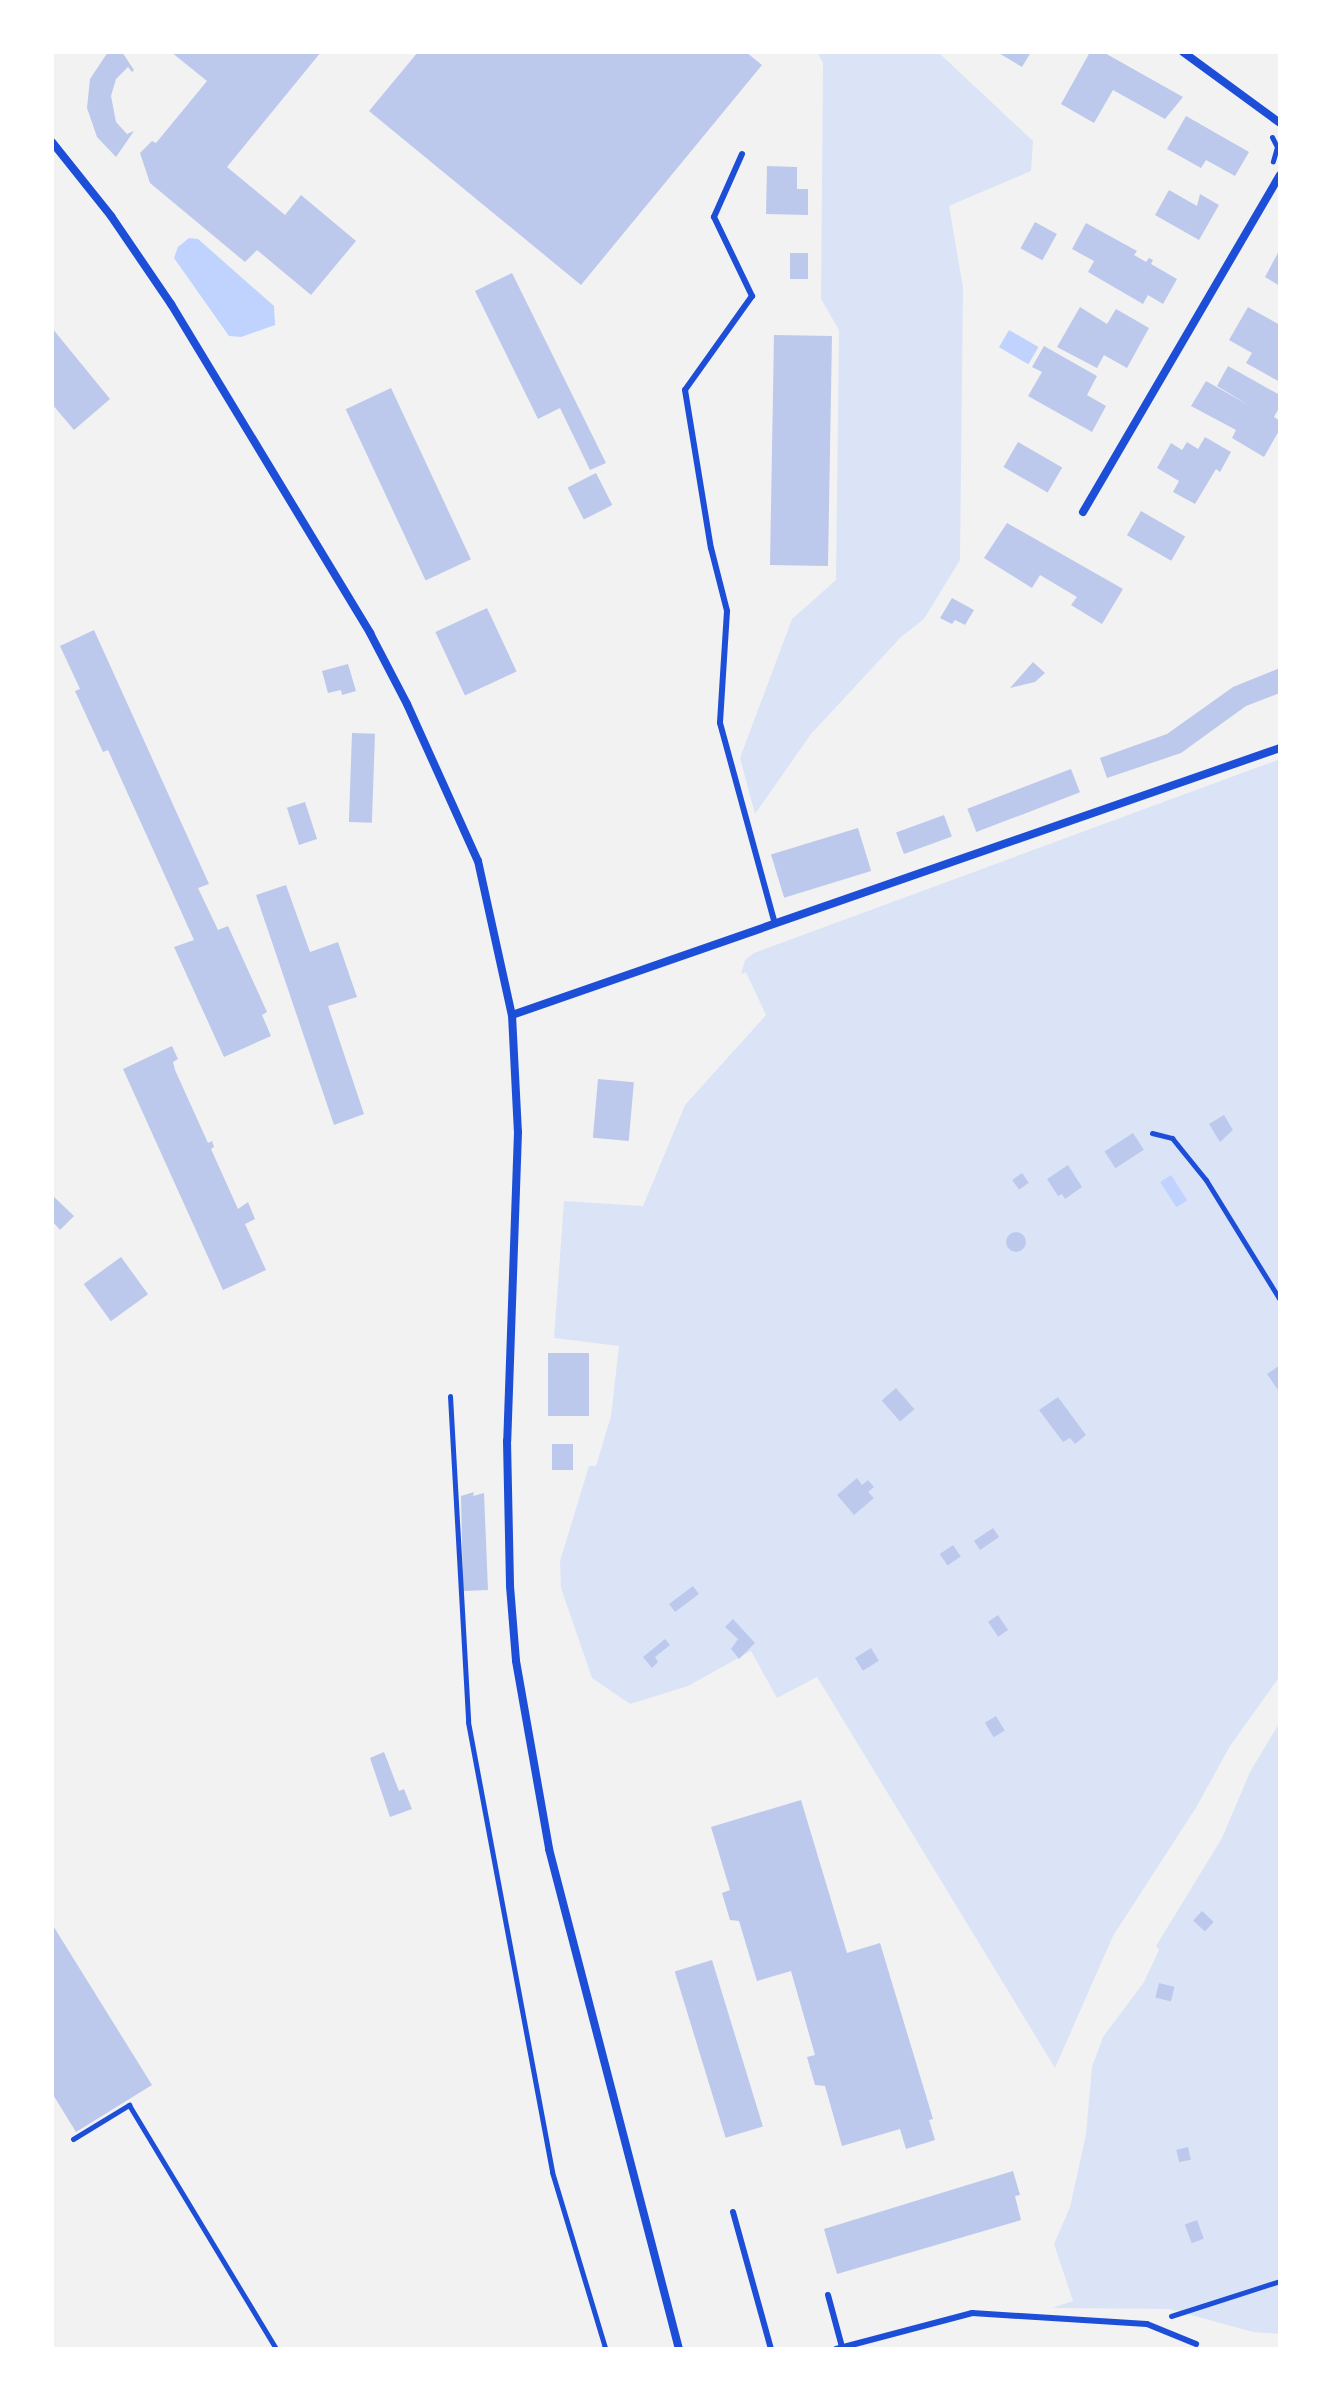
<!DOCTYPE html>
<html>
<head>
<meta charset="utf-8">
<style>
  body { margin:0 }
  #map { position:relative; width:1332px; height:2401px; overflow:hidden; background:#f2f2f2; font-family:"Asap Condensed",sans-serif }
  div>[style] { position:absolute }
  .green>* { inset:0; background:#dbe4f7 }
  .water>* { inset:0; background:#bfd3fe; transform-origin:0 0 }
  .building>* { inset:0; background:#bdc9ec; transform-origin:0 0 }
  .round { border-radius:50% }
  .path>* { height:5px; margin:-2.5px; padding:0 2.5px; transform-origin:2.5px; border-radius:2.5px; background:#1d4ed8 }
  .service>* { height:6px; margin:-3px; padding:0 3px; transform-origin:3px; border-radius:3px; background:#1d4ed8 }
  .minor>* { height:8px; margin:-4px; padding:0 4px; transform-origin:4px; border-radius:4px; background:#1d4ed8 }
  span { translate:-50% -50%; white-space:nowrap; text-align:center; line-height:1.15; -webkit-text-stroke:7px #fff; paint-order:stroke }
  .frame { position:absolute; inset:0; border:54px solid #fff; pointer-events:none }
</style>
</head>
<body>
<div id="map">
  <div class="green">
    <i style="clip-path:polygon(817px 52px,938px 52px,1033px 141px,1031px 171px,949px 206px,963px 287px,960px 560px,924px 619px,901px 637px,811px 734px,755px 814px,740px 758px,792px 619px,836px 580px,839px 330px,821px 299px,823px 63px)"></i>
    <i style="clip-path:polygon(1280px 759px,1280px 1676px,1230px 1746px,1197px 1806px,1113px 1936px,1055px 2068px,817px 1677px,777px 1698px,751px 1651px,688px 1686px,630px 1704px,592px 1678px,561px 1588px,560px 1561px,589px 1466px,596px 1466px,611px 1416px,619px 1346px,554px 1338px,564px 1201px,643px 1206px,685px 1105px,766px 1015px,746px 972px,741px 974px,745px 960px,754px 953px)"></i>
    <i style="clip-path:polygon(1280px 1722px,1280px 2334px,1253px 2332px,1169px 2309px,1052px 2308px,1073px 2301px,1054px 2244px,1070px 2207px,1086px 2134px,1092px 2067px,1103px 2037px,1144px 1982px,1159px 1950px,1156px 1946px,1222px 1838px,1250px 1772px)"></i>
  </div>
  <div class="water">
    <i style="clip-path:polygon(189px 238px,198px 239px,274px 306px,275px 325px,241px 337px,229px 336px,174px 258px,178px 247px)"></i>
    <i style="left:1009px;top:330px;width:34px;height:20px;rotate:30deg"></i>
    <i style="left:1171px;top:1175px;width:30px;height:13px;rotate:57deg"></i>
  </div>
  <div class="building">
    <i style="clip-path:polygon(108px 52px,122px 52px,134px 70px,132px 72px,128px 67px,116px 79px,111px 96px,116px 122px,127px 134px,134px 131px,116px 157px,97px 137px,87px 108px,90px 79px)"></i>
    <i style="clip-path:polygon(171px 52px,321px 52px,227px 167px,285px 215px,301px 195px,356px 241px,311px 295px,257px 250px,245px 262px,150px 183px,140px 153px,152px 141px,156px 143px,207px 81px)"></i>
    <i style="clip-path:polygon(418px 52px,746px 52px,762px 65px,581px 285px,369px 111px)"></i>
    <i style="clip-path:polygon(997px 52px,1031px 52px,1022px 67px)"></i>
    <i style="clip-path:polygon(1090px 52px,1103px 52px,1183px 97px,1165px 119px,1113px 90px,1094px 123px,1061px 104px)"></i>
    <i style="clip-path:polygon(1186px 116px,1249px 152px,1235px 176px,1206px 160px,1201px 168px,1167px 149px)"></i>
    <i style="clip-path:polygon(767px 166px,797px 167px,797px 189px,808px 189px,808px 215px,766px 214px)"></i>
    <i style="clip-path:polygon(1169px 190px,1197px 206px,1200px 194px,1219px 205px,1199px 240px,1155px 215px)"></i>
    <i style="left:1035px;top:222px;width:25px;height:30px;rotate:29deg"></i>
    <i style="clip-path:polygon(1086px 223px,1137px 251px,1134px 255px,1146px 262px,1149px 258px,1153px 260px,1151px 264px,1177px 279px,1163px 304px,1148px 295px,1143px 304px,1088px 272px,1094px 261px,1072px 249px)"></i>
    <i style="clip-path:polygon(1280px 249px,1280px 286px,1265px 277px)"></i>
    <i style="left:790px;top:253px;width:18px;height:26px"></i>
    <i style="clip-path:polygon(512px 273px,606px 463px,590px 470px,560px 408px,538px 419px,475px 291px)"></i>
    <i style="clip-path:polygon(1080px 307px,1107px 324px,1116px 309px,1149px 328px,1127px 368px,1104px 355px,1097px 368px,1057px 347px)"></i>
    <i style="clip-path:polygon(1248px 307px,1280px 325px,1280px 382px,1246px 363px,1252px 353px,1229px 340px)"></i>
    <i style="clip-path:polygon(52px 328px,110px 399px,74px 430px,52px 404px)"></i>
    <i style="left:774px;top:335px;width:58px;height:230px;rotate:1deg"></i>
    <i style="clip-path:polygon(1044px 346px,1097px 376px,1087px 395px,1106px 406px,1092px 432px,1028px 396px,1042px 372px,1032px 367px)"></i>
    <i style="clip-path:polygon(1228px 366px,1278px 394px,1280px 390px,1280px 406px,1274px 417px,1280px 421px,1280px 429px,1264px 457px,1232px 438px,1236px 430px,1191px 406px,1206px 381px,1250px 406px,1217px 386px)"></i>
    <i style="left:391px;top:388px;width:189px;height:50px;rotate:65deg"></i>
    <i style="clip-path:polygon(1205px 437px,1231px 452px,1220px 472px,1216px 469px,1195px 504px,1173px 492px,1179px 481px,1157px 468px,1171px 443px,1182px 450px,1187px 442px,1198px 449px)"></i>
    <i style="left:1018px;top:442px;width:51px;height:29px;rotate:30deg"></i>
    <i style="left:596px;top:473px;width:36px;height:32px;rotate:63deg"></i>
    <i style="left:1141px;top:511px;width:51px;height:28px;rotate:30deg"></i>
    <i style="clip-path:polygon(1007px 523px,1123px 589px,1102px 624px,1071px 605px,1077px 597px,1040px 575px,1032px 588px,984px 558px)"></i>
    <i style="clip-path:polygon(952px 598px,974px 610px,965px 625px,955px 620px,952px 624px,940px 618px)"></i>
    <i style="left:487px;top:608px;width:70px;height:57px;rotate:65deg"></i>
    <i style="clip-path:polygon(94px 630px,209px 884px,198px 888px,218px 930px,228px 926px,267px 1012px,262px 1015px,271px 1036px,224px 1057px,174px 947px,194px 940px,108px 750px,103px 752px,75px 691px,80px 689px,60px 646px)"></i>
    <i style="clip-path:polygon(1033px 662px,1045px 673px,1035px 682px,1010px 688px)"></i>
    <i style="clip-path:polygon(348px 664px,356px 691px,342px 695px,341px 690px,328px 693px,322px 671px)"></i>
    <i style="clip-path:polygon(1280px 668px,1280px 693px,1246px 706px,1181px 753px,1107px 778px,1100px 758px,1167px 734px,1233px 687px)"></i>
    <i style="left:352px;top:733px;width:23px;height:89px;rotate:2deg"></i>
    <i style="left:1071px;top:769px;width:25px;height:111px;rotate:69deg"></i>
    <i style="left:305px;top:802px;width:39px;height:19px;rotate:72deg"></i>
    <i style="left:944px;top:815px;width:23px;height:51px;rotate:70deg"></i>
    <i style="left:858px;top:828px;width:45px;height:91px;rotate:73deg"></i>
    <i style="clip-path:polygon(286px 885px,310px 952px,338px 942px,357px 997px,328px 1006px,364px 1114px,334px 1125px,256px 895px)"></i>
    <i style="clip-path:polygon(172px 1046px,178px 1059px,173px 1062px,175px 1070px,208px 1143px,212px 1141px,214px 1147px,211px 1149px,238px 1209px,248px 1202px,255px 1219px,245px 1224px,266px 1270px,223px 1290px,123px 1069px)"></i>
    <i style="left:598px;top:1079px;width:36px;height:59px;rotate:5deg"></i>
    <i style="clip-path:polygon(1224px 1115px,1233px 1130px,1220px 1142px,1209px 1124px)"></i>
    <i style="left:1133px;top:1133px;width:20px;height:34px;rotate:57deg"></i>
    <i style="clip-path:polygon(1068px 1165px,1082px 1187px,1065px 1199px,1062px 1194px,1058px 1196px,1047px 1179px)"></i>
    <i style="left:1022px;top:1173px;width:12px;height:12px;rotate:55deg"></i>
    <i style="clip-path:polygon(52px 1195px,74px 1216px,60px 1230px,52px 1221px)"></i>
    <i class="round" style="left:1006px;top:1232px;width:20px;height:20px"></i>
    <i style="left:121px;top:1257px;width:46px;height:46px;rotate:54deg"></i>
    <i style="left:548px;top:1353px;width:41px;height:63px"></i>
    <i style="clip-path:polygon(1280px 1365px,1280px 1393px,1267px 1374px)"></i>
    <i style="left:896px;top:1388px;width:28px;height:19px;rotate:49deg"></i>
    <i style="clip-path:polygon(1058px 1397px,1086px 1435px,1075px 1444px,1070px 1438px,1063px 1442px,1039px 1410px)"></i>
    <i style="left:552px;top:1444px;width:21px;height:26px"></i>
    <i style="clip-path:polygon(857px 1478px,862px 1485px,868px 1480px,874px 1487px,868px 1492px,874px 1498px,854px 1515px,837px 1495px)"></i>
    <i style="clip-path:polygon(474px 1492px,473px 1496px,484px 1493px,488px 1590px,463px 1591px,461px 1496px)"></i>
    <i style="left:993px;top:1528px;width:11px;height:23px;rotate:56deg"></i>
    <i style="left:953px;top:1545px;width:14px;height:16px;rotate:56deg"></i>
    <i style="left:693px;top:1586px;width:10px;height:30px;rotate:53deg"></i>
    <i style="left:998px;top:1615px;width:18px;height:12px;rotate:56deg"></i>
    <i style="clip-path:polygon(733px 1619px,755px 1643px,739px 1659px,731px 1649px,738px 1639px,725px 1627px)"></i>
    <i style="clip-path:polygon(665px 1639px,670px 1645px,655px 1657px,658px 1662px,652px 1668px,643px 1657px)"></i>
    <i style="left:871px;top:1648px;width:15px;height:19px;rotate:58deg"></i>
    <i style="left:996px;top:1716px;width:17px;height:13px;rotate:59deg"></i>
    <i style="clip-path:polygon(384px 1752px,399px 1791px,404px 1789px,412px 1809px,390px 1817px,370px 1758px)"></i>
    <i style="clip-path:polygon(801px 1800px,847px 1953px,880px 1943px,933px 2119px,929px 2120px,935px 2140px,906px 2149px,900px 2129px,842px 2146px,825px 2086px,815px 2085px,807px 2057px,815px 2055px,791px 1971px,757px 1981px,739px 1921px,730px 1920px,722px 1893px,730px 1890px,711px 1827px)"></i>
    <i style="left:1202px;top:1911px;width:16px;height:13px;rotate:43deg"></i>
    <i style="clip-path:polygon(52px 1924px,152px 2085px,76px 2132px,52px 2093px)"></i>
    <i style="left:712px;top:1960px;width:174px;height:39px;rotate:73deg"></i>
    <i style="left:1159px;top:1983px;width:16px;height:15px;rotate:14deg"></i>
    <i style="left:1188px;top:2147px;width:13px;height:12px;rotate:77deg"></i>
    <i style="clip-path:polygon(1013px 2171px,1020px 2195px,1015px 2196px,1021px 2220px,837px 2274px,824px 2229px)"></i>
    <i style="left:1197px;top:2220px;width:20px;height:13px;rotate:70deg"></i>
  </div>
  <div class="path">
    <i style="left:1272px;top:137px;width:11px;rotate:63deg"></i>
    <i style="left:1277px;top:147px;width:15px;rotate:106deg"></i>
    <i style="left:1152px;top:1133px;width:21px;rotate:14deg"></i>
    <i style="left:1172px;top:1138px;width:54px;rotate:51deg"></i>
    <i style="left:1206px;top:1180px;width:141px;rotate:58.3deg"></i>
    <i style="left:450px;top:1396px;width:326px;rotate:86.8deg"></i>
    <i style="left:468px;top:1722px;width:458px;rotate:79.4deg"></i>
    <i style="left:552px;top:2172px;width:184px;rotate:73.2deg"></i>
    <i style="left:605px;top:2348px;width:4px;rotate:166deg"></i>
    <i style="left:73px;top:2139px;width:66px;rotate:-31.3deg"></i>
    <i style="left:129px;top:2105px;width:285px;rotate:58.9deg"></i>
    <i style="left:1171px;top:2316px;width:114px;rotate:-17.8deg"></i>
  </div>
  <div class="service">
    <i style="left:742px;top:154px;width:69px;rotate:114deg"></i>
    <i style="left:714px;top:217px;width:88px;rotate:64.3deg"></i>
    <i style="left:752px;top:296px;width:115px;rotate:125.5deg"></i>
    <i style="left:685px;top:390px;width:160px;rotate:80.7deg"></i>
    <i style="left:711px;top:548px;width:65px;rotate:75.7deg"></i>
    <i style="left:727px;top:611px;width:112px;rotate:93.6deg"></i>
    <i style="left:720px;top:723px;width:208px;rotate:74.7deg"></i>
    <i style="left:733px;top:2212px;width:142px;rotate:74.5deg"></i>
    <i style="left:828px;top:2295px;width:54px;rotate:74.9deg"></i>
    <i style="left:836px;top:2349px;width:141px;rotate:-14.8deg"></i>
    <i style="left:972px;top:2313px;width:175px;rotate:3.6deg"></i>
    <i style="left:1147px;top:2324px;width:53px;rotate:22.2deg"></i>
  </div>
  <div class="minor">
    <i style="left:1183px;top:52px;width:120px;rotate:36.2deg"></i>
    <i style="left:52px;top:142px;width:95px;rotate:51.4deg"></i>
    <i style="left:111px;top:216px;width:107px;rotate:55.7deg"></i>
    <i style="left:171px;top:304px;width:385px;rotate:58.8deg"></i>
    <i style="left:370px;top:633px;width:80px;rotate:62.5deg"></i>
    <i style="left:407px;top:704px;width:172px;rotate:65.7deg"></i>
    <i style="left:478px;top:861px;width:158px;rotate:77.6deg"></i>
    <i style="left:512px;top:1015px;width:117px;rotate:87.1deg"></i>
    <i style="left:518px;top:1132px;width:309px;rotate:92deg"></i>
    <i style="left:507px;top:1441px;width:145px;rotate:88.8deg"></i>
    <i style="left:510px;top:1586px;width:75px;rotate:85.4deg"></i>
    <i style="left:516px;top:1661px;width:191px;rotate:80deg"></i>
    <i style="left:549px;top:1849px;width:517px;rotate:75.43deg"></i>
    <i style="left:1083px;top:512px;width:390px;rotate:-59.7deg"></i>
    <i style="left:512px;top:1015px;width:813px;rotate:-19.17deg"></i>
  </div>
  <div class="frame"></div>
</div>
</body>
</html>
